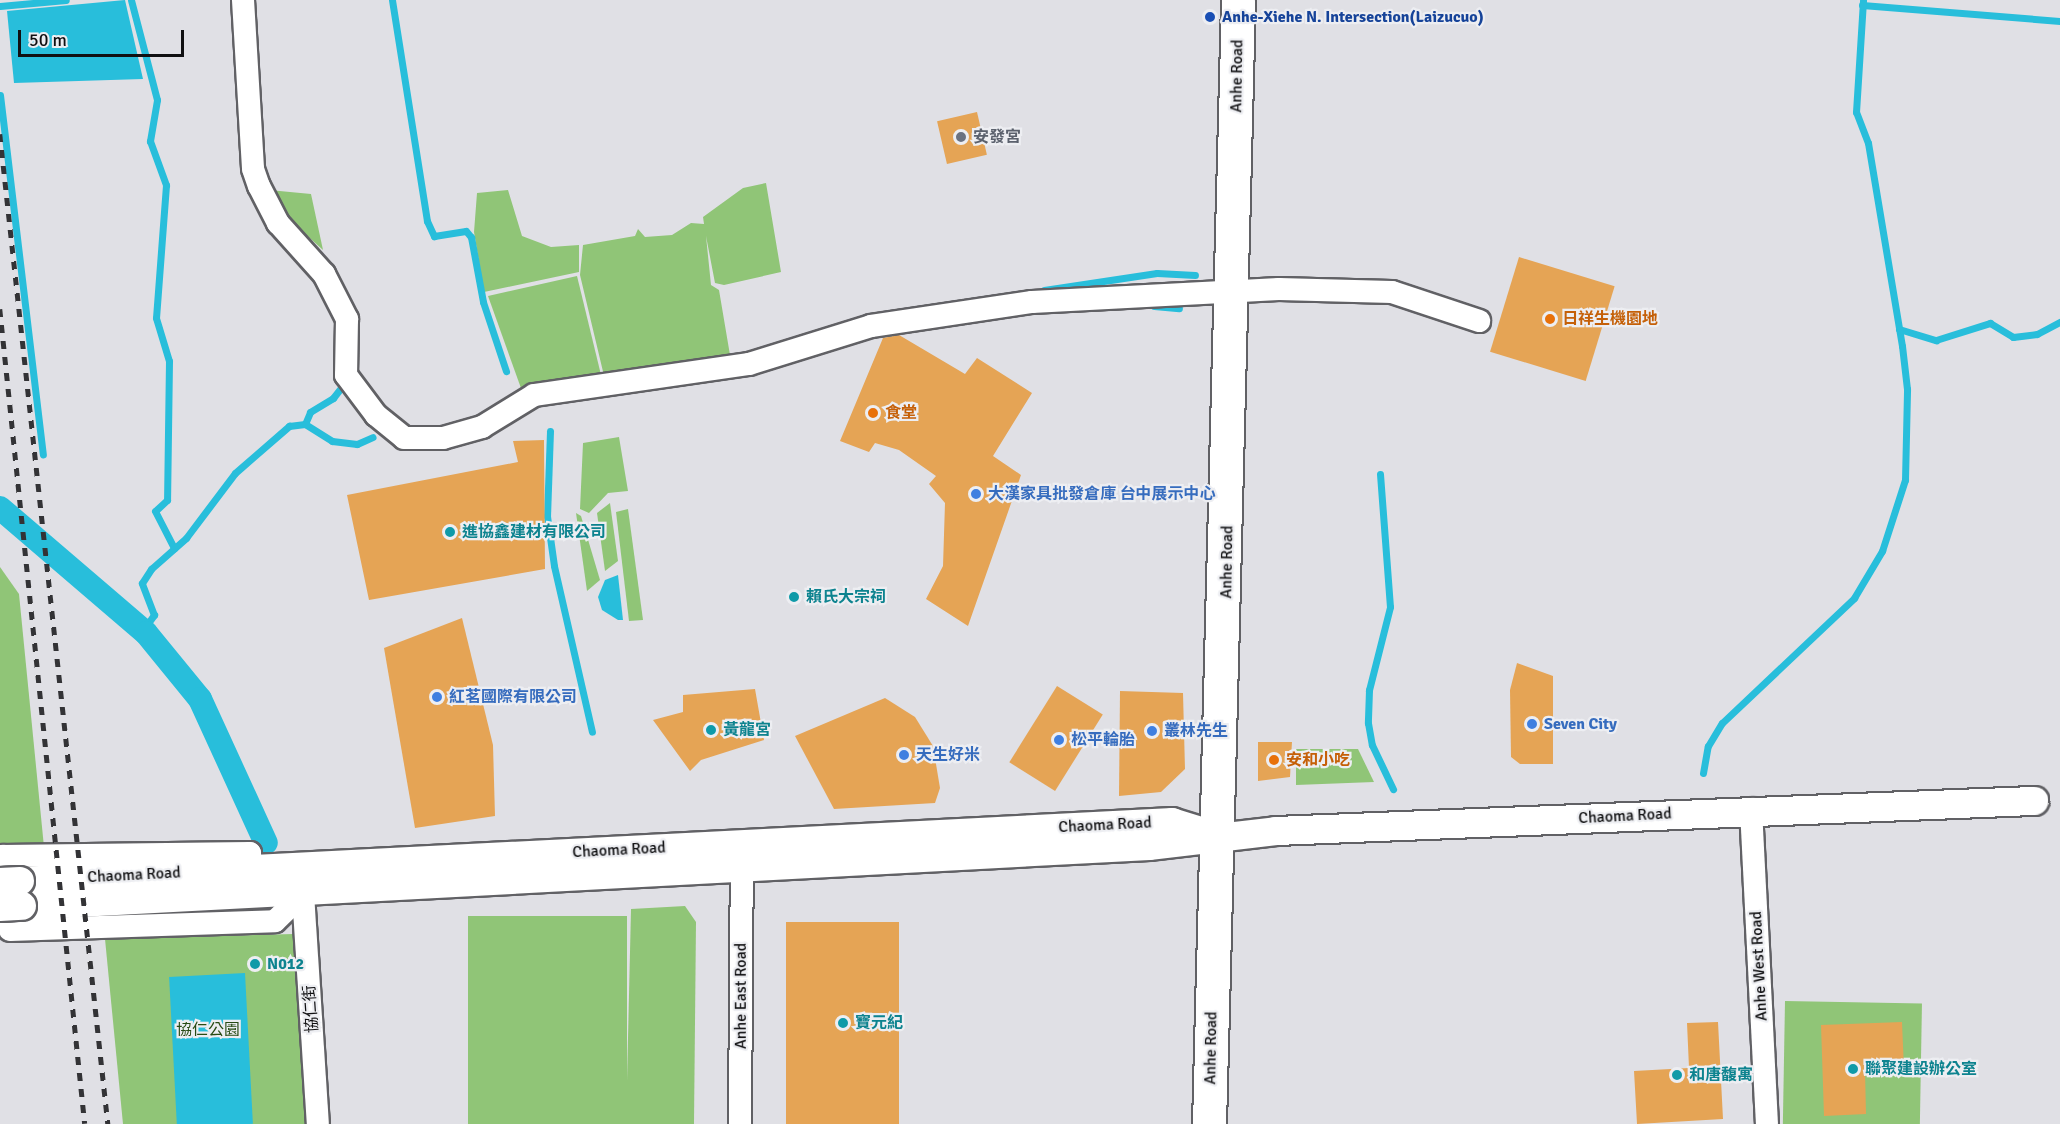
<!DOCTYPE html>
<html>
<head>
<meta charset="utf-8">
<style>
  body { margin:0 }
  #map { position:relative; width:2060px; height:1124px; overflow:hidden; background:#e0e0e5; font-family:Signika,"Noto Sans TC",sans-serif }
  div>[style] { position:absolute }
  .green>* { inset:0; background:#90c577; transform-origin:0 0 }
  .water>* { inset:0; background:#28bedb; transform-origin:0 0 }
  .stream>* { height:7px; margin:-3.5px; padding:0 3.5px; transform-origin:3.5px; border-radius:3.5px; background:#28bedb }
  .canal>* { height:24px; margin:-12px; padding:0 12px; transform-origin:12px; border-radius:12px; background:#28bedb }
  .building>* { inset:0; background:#e5a455; transform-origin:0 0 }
  .roads { filter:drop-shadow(2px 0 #616165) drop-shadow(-2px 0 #616165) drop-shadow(0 2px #616165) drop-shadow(0 -2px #616165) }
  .minor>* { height:22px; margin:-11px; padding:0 11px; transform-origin:11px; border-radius:11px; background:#fff }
  .tertiary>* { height:28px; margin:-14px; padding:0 14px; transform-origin:14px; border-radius:14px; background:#fff }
  .secondary>* { height:33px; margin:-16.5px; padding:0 16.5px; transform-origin:16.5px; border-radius:16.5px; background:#fff }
  .rail>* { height:4.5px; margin-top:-2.25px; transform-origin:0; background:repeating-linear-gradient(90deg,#333336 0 8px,transparent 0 16px) }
  .bridges { filter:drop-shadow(2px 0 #616165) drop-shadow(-2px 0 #616165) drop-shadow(0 2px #616165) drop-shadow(0 -2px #616165) }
  .tertiary-bridge>* { height:28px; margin:-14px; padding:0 14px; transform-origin:14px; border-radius:14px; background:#fff }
  .dots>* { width:16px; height:16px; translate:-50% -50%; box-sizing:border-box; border:3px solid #edeef2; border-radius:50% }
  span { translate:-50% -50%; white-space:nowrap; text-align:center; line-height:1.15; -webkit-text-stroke:4.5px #edeef2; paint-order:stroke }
  .transit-label { font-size:16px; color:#164399; font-weight:700 }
  .left { translate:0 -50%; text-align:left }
  .street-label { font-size:16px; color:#101012 }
  .worship-label { font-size:16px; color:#5b616d; font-weight:700 }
  .food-label { font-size:16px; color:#c56008; font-weight:700 }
  .shop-label { font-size:16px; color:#366cbe; font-weight:700 }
  .culture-label { font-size:16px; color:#0d838f; font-weight:700 }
  .park-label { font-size:16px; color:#284b14 }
  .scale { position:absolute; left:18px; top:30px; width:166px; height:27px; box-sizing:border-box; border:3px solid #101012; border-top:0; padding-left:8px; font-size:18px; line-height:21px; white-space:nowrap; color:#101012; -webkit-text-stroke:4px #edeef2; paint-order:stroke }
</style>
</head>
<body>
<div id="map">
  <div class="green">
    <i style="clip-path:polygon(766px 183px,781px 272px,724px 285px,715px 283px,706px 236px,711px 285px,719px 290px,731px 361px,605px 380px,580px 275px,583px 245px,635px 236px,638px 229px,645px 237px,672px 235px,691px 223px,704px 224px,703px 217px,743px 188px)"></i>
    <i style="clip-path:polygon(269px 190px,311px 194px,323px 250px,292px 222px)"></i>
    <i style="clip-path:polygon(508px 190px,522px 236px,551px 247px,579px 245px,579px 272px,484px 292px,474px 232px,477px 193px)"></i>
    <i style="clip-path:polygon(577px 276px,602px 379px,522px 391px,488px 296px)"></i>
    <i style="clip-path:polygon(619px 437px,628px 491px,608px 493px,589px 513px,580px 509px,583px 443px)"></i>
    <i style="clip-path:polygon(610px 503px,618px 561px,605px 571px,597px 513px)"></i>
    <i style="clip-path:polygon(628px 509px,643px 620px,629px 621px,616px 512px)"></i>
    <i style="clip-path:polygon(576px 513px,581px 516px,600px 580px,587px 591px)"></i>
    <i style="clip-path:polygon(0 567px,19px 594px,44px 847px,0 843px)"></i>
    <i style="clip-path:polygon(1296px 749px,1358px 749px,1374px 782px,1296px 785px)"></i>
    <i style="clip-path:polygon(685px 906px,696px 922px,694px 1124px,626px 1124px,631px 909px)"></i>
    <i style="left:468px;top:916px;width:159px;height:208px"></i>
    <i style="clip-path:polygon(294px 934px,310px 1124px,123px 1124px,105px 939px)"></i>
    <i style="left:1785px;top:1001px;width:137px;height:123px;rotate:1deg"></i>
  </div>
  <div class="water">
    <i style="clip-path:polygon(125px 0,143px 79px,14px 83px,7px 11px)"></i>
    <i style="clip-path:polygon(618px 575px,623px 620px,618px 620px,602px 610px,598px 597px,605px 580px)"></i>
    <i style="left:245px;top:973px;width:151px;height:76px;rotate:87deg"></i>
  </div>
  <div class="stream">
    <i style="left:131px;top:0;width:103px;rotate:75.4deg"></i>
    <i style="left:157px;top:100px;width:42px;rotate:99.7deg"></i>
    <i style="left:150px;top:141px;width:47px;rotate:70deg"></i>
    <i style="left:166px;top:185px;width:133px;rotate:94.3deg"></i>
    <i style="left:156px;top:318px;width:45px;rotate:73.2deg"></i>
    <i style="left:169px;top:361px;width:139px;rotate:90.8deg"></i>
    <i style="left:167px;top:500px;width:16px;rotate:137deg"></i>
    <i style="left:155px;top:511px;width:42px;rotate:62.8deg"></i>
    <i style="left:392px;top:0;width:224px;rotate:81deg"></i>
    <i style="left:427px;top:221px;width:17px;rotate:65deg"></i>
    <i style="left:434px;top:236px;width:32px;rotate:-9deg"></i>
    <i style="left:466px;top:231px;width:8px;rotate:50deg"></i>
    <i style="left:471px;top:237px;width:66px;rotate:79.5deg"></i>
    <i style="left:483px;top:302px;width:73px;rotate:71.6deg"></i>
    <i style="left:1862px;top:5px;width:199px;rotate:4.6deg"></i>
    <i style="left:0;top:6px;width:66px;rotate:-5.2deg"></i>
    <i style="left:0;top:95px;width:362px;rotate:83.2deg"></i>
    <i style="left:1044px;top:290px;width:114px;rotate:-8.6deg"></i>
    <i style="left:1157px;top:273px;width:38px;rotate:3deg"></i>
    <i style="left:1154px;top:306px;width:25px;rotate:5deg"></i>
    <i style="left:1899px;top:329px;width:39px;rotate:17deg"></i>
    <i style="left:1936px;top:340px;width:57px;rotate:-17.5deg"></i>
    <i style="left:1990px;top:323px;width:27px;rotate:31deg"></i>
    <i style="left:2013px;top:337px;width:24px;rotate:-7deg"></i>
    <i style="left:2037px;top:334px;width:26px;rotate:-28deg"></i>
    <i style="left:305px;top:424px;width:13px;rotate:-67deg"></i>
    <i style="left:310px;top:412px;width:27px;rotate:-31deg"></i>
    <i style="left:333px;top:398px;width:23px;rotate:-52deg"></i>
    <i style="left:550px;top:431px;width:85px;rotate:92deg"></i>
    <i style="left:547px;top:516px;width:50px;rotate:82deg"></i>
    <i style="left:554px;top:566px;width:170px;rotate:77.1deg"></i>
    <i style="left:1380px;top:474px;width:133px;rotate:85.7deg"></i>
    <i style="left:1390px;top:607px;width:86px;rotate:104.2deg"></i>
    <i style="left:1369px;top:690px;width:33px;rotate:92deg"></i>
    <i style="left:1368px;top:723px;width:22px;rotate:80deg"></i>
    <i style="left:1372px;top:745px;width:49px;rotate:64.5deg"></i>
    <i style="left:143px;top:630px;width:19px;rotate:-54deg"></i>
    <i style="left:154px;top:615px;width:34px;rotate:-111deg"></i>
    <i style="left:142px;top:583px;width:17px;rotate:-57deg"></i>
    <i style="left:151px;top:569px;width:47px;rotate:-41.5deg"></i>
    <i style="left:186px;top:538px;width:81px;rotate:-53deg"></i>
    <i style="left:235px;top:473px;width:72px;rotate:-41deg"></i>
    <i style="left:289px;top:426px;width:16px;rotate:-7deg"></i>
    <i style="left:305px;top:424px;width:32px;rotate:32deg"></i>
    <i style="left:332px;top:441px;width:25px;rotate:7deg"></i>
    <i style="left:357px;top:444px;width:17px;rotate:-24deg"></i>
    <i style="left:1703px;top:773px;width:27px;rotate:-80deg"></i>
    <i style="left:1708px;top:746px;width:27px;rotate:-59deg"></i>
    <i style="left:1722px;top:723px;width:182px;rotate:-43.4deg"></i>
    <i style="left:1854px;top:598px;width:55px;rotate:-59.2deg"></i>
    <i style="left:1882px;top:551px;width:75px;rotate:-72.1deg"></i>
    <i style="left:1905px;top:480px;width:91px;rotate:-88.7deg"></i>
    <i style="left:1907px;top:389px;width:43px;rotate:-96.6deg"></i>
    <i style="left:1902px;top:346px;width:206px;rotate:-99.5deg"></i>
    <i style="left:1868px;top:143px;width:33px;rotate:-111deg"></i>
    <i style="left:1856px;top:112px;width:112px;rotate:-86.4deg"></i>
  </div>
  <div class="canal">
    <i style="left:0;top:508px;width:192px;rotate:40.6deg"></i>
    <i style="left:146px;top:633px;width:85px;rotate:50.7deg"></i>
    <i style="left:200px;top:699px;width:158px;rotate:65.4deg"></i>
  </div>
  <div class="building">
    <i style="left:977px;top:112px;width:44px;height:41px;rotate:77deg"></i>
    <i style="left:1519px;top:257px;width:100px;height:99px;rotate:17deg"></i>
    <i style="clip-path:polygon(899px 335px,965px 374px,977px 358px,1032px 393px,993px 456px,1021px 475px,968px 626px,926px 599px,943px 566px,945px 503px,929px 484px,936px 476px,899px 450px,875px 443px,869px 452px,840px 441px,883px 338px)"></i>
    <i style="clip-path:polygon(544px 440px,545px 569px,369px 600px,347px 495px,518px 462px,513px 441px)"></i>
    <i style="clip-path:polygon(462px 618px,493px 745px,495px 816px,415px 828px,384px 648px)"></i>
    <i style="clip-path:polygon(1517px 663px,1553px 676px,1553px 764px,1520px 764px,1511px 757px,1510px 690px)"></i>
    <i style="left:1057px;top:686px;width:54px;height:90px;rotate:32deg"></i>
    <i style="clip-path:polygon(755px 689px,764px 740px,701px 760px,690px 771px,653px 720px,683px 712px,683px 695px)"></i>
    <i style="clip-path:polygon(1120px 691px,1183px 693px,1185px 769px,1161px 792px,1119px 796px)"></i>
    <i style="clip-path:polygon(885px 698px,915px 717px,933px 746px,940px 788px,935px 803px,834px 809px,795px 736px)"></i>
    <i style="clip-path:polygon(1258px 742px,1292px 742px,1290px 777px,1258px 781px)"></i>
    <i style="left:786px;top:922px;width:113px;height:202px"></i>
    <i style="clip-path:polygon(1718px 1022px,1723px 1119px,1637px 1124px,1634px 1071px,1689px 1068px,1687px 1023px)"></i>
    <i style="clip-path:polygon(1902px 1022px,1904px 1069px,1865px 1070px,1866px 1114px,1824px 1116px,1821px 1025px)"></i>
  </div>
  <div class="roads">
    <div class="minor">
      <i style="left:243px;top:0;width:169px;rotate:86.6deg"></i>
      <i style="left:253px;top:169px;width:18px;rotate:71deg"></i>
      <i style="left:259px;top:186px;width:42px;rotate:62.8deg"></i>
      <i style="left:278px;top:223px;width:69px;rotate:48deg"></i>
      <i style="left:324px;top:274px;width:51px;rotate:62.9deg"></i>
      <i style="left:347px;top:319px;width:56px;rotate:91deg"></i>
      <i style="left:346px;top:375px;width:50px;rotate:53.1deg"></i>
      <i style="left:376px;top:415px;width:36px;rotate:39deg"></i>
      <i style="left:404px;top:438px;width:39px"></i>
      <i style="left:443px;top:438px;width:41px;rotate:-15.8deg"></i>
      <i style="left:482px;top:427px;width:61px;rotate:-31.6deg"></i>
      <i style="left:534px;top:395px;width:217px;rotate:-8.2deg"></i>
      <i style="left:749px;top:364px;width:128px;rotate:-17.3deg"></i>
      <i style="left:871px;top:326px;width:163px;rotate:-8.5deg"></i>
      <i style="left:1032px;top:302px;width:247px;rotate:-3deg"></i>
      <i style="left:1279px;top:289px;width:113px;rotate:1.5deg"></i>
      <i style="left:1392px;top:292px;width:92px;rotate:18.4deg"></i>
      <i style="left:1751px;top:809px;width:315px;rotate:87.1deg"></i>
      <i style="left:251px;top:868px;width:15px;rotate:-94deg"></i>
      <i style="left:250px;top:853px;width:248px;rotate:179.3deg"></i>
      <i style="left:2px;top:856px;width:74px;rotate:83.8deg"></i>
      <i style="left:10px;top:930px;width:265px;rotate:-1.9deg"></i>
      <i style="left:275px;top:921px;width:39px;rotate:-44deg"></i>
      <i style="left:303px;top:894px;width:230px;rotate:86.3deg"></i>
      <i style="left:740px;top:1124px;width:256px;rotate:-89.6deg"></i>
    </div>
    <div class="tertiary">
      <i style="left:20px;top:881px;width:1154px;rotate:-2.93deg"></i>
      <i style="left:1172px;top:822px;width:44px;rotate:17.2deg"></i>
      <i style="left:22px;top:906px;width:1129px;rotate:-3.05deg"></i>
      <i style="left:1149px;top:846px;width:128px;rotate:-6.7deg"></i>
      <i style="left:1276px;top:831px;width:759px;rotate:-2.27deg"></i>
    </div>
    <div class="secondary">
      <i style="left:1209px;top:1124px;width:1124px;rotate:-88.52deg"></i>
    </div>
  </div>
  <div class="rail">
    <i style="left:0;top:134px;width:996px;rotate:83.77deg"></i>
    <i style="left:0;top:309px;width:819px;rotate:84.05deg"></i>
  </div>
  <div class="bridges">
    <div class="tertiary-bridge">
      <i style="left:0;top:882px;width:20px;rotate:-3deg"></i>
      <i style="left:0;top:907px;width:22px;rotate:-3deg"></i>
    </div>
  </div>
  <div class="dots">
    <i style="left:1210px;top:17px;background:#1a4fb4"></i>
    <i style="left:961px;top:137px;background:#6b7280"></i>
    <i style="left:1550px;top:319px;background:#e8710a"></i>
    <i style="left:873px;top:413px;background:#e8710a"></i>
    <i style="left:976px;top:494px;background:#3f7fe0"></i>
    <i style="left:450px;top:532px;background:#0f9aa8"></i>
    <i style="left:794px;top:597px;background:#0f9aa8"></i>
    <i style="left:437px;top:697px;background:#3f7fe0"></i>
    <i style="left:1532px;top:724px;background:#3f7fe0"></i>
    <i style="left:711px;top:730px;background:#0f9aa8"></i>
    <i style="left:1152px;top:731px;background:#3f7fe0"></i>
    <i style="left:1059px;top:740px;background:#3f7fe0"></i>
    <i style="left:904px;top:755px;background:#3f7fe0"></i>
    <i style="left:1274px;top:760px;background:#e8710a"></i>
    <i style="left:255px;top:964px;background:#0f9aa8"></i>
    <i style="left:843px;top:1023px;background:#0f9aa8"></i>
    <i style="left:1853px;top:1069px;background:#0f9aa8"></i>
    <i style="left:1677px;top:1075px;background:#0f9aa8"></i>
  </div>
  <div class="transit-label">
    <span class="left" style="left:1222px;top:17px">Anhe-Xiehe N. Intersection(Laizucuo)</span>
  </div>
  <div class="street-label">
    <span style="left:1237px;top:76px;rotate:-89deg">Anhe Road</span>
    <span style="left:1227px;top:562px;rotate:-89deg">Anhe Road</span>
    <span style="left:1625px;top:816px;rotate:-3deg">Chaoma Road</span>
    <span style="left:1105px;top:825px;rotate:-3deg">Chaoma Road</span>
    <span style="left:619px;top:850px;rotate:-3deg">Chaoma Road</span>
    <span style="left:134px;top:875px;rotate:-3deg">Chaoma Road</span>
    <span style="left:1759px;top:966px;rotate:-93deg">Anhe West Road</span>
    <span style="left:741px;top:996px;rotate:-90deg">Anhe East Road</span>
    <span style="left:311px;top:1009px;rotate:-94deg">協仁街</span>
    <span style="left:1211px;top:1048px;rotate:-89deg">Anhe Road</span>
  </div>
  <div class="worship-label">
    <span class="left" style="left:973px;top:137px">安發宮</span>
  </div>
  <div class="food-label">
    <span class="left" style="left:1562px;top:319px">日祥生機園地</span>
    <span class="left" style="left:885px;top:413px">食堂</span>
    <span class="left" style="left:1286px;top:760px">安和小吃</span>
  </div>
  <div class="shop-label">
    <span class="left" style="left:988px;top:494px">大漢家具批發倉庫 台中展示中心</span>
    <span class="left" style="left:449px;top:697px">紅茗國際有限公司</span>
    <span class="left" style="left:1544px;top:724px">Seven City</span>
    <span class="left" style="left:1164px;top:731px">叢林先生</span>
    <span class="left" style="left:1071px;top:740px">松平輪胎</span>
    <span class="left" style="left:916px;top:755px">天生好米</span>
  </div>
  <div class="culture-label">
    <span class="left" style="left:462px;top:532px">進協鑫建材有限公司</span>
    <span class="left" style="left:806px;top:597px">賴氏大宗祠</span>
    <span class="left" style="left:723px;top:730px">黃龍宮</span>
    <span class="left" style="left:267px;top:964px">N012</span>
    <span class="left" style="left:855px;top:1023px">寶元紀</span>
    <span class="left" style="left:1865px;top:1069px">聯聚建設辦公室</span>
    <span class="left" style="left:1689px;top:1075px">和唐馥寓</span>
  </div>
  <div class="park-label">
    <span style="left:208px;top:1030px">協仁公園</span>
  </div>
  <div class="scale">50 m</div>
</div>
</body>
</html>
